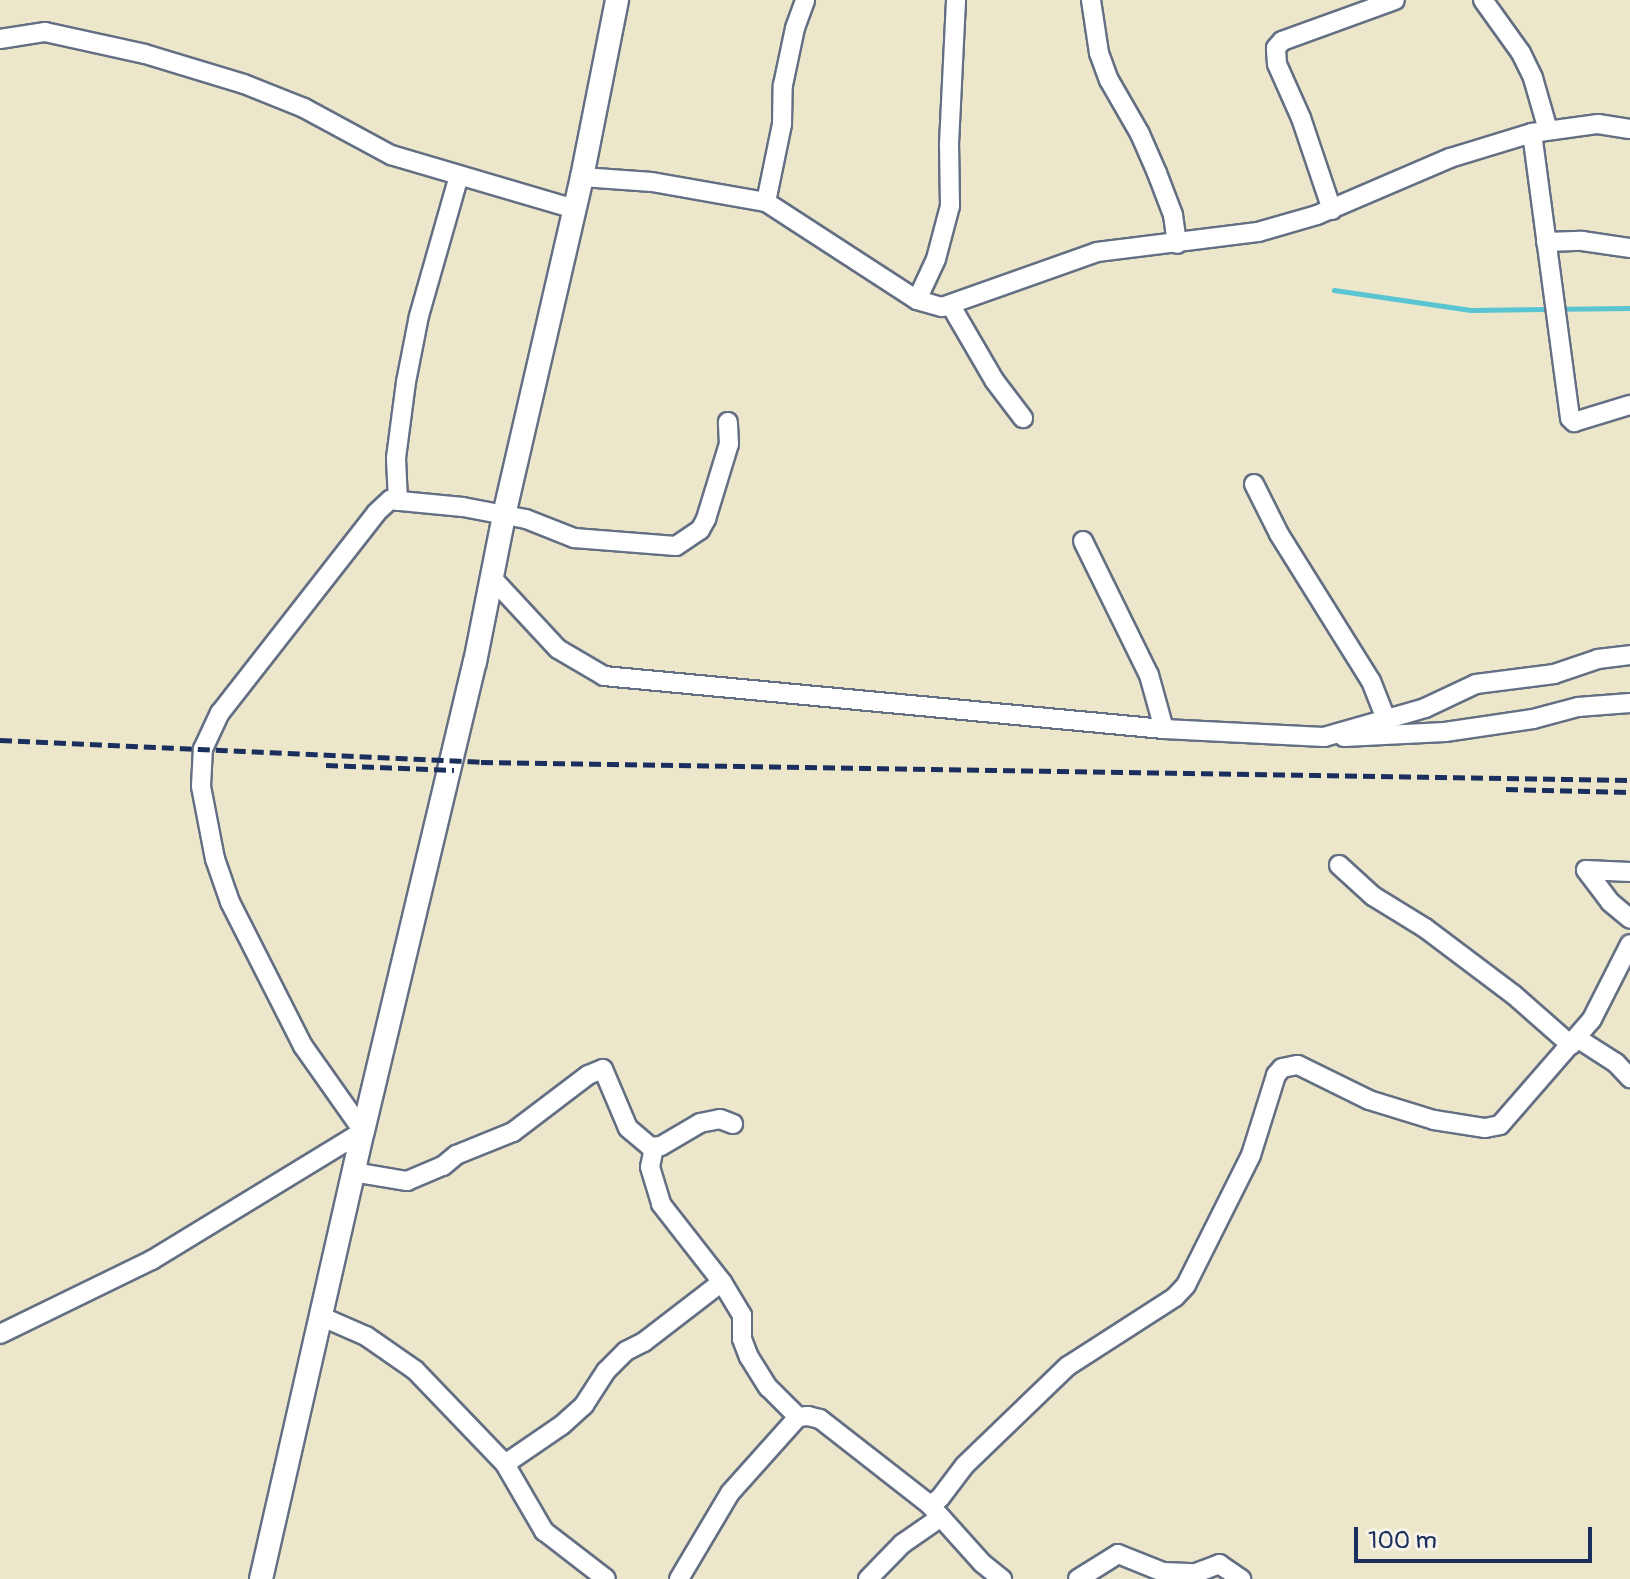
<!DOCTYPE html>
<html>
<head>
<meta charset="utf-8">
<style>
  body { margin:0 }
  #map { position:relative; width:1630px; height:1579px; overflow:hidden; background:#ece6ca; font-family:Pangolin,sans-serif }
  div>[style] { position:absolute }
  .stream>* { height:5px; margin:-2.5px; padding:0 2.5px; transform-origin:2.5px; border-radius:2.5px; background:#59c5d2 }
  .roads { filter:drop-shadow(2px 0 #646f84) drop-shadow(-2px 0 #646f84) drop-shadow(0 2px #646f84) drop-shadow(0 -2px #646f84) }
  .minor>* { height:18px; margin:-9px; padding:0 9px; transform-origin:9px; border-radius:9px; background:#fff }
  .major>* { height:22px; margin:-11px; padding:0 11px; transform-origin:11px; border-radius:11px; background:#fff }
  .rail>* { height:5px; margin-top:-2.5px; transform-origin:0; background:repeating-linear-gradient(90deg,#1b2f5e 0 12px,transparent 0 18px) }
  span { translate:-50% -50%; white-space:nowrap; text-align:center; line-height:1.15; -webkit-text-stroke:6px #f7f3e8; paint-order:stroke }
  .scale { position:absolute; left:1354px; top:1527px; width:238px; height:36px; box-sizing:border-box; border:4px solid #1b2f5e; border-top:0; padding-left:10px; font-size:24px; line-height:28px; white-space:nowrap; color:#1b2f5e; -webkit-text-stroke:6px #f7f3e8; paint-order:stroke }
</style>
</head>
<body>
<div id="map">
  <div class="stream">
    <i style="left:1334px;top:290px;width:138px;rotate:8.3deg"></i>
    <i style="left:1471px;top:310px;width:159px;rotate:-0.7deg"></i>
  </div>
  <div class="roads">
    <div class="minor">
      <i style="left:1091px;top:0;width:54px;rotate:81.4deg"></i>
      <i style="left:1099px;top:53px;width:29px;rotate:70deg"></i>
      <i style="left:1109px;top:80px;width:62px;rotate:60.1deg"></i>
      <i style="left:1140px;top:134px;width:43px;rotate:66.4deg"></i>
      <i style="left:1157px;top:173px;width:45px;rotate:69.1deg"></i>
      <i style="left:1173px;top:215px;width:29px;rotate:82deg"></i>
      <i style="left:1483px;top:0;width:65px;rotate:54.4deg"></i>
      <i style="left:1521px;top:53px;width:28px;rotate:64deg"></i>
      <i style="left:1533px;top:78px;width:54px;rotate:73.9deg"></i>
      <i style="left:0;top:39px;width:46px;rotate:-8.8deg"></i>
      <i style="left:45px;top:32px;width:102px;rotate:12.4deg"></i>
      <i style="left:145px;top:54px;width:103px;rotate:16.9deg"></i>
      <i style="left:244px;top:84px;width:65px;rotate:21.8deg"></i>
      <i style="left:304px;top:108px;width:99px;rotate:28.4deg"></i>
      <i style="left:391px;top:155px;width:191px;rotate:16.4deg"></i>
      <i style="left:1532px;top:133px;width:288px;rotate:82.4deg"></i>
      <i style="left:1570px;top:418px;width:6px;rotate:45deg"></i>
      <i style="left:1574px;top:422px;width:59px;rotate:-16.9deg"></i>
      <i style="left:582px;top:177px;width:70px;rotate:4.1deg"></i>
      <i style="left:652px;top:182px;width:116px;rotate:10deg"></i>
      <i style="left:766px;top:202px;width:180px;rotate:33deg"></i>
      <i style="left:917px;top:300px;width:26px;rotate:16deg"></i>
      <i style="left:942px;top:307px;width:164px;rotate:-19.5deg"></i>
      <i style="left:1097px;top:252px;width:162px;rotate:-7.1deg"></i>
      <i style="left:1258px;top:232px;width:61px;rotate:-16.1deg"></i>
      <i style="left:1317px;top:215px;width:145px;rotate:-23.2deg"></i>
      <i style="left:1450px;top:158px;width:86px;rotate:-17deg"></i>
      <i style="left:1532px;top:133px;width:67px;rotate:-7.8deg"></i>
      <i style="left:1598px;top:124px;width:32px;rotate:9deg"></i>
      <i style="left:766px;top:202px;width:80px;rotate:-78.4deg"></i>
      <i style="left:782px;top:124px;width:39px;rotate:-89deg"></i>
      <i style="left:783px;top:85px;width:58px;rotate:-78.1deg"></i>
      <i style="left:795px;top:28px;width:30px;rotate:-70deg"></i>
      <i style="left:1332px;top:210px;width:97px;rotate:-108.6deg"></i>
      <i style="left:1301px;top:118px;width:59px;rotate:-114deg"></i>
      <i style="left:1277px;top:64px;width:16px;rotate:-94deg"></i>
      <i style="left:1276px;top:48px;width:9px;rotate:-49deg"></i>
      <i style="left:1282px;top:41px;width:120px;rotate:-19.9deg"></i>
      <i style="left:1546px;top:242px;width:36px;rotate:-2deg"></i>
      <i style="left:1582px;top:241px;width:49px;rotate:8.3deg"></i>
      <i style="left:917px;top:300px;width:45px;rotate:-65.1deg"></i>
      <i style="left:936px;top:259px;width:55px;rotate:-75.2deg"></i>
      <i style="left:950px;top:206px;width:62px;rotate:-90.9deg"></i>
      <i style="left:949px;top:144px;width:144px;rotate:-87.2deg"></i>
      <i style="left:951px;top:306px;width:86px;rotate:59.8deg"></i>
      <i style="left:994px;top:380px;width:48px;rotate:52.7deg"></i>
      <i style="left:1254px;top:484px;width:56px;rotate:63.4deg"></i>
      <i style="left:1279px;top:534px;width:173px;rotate:58deg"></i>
      <i style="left:1371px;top:681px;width:41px;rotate:68.5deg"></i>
      <i style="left:398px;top:501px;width:43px;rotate:-92.7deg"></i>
      <i style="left:396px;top:458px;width:77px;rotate:-82.5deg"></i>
      <i style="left:406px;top:382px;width:67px;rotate:-78.9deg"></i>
      <i style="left:419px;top:316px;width:146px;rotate:-74.1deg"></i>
      <i style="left:1083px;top:541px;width:149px;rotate:63.8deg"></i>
      <i style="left:1149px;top:675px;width:56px;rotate:74.5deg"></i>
      <i style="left:492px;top:578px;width:97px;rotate:47.1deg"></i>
      <i style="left:558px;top:649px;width:53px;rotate:30.4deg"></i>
      <i style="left:604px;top:676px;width:563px;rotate:5.41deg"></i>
      <i style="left:1164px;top:729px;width:160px;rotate:2.9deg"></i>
      <i style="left:1324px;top:737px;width:105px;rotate:-16deg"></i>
      <i style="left:1425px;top:708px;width:56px;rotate:-25.2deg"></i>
      <i style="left:1476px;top:684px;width:79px;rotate:-7.3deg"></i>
      <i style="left:1554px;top:674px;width:46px;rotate:-18.8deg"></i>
      <i style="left:1598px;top:659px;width:32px;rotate:-7deg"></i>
      <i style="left:1344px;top:737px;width:101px;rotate:-2.8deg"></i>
      <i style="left:1445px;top:732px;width:89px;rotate:-8.4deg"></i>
      <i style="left:1533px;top:719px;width:47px;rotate:-14.9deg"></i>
      <i style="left:1578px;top:707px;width:52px;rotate:-4.4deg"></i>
      <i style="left:1339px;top:865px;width:46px;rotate:42.4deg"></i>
      <i style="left:1373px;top:896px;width:61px;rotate:31.6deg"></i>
      <i style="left:1425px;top:928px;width:111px;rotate:37deg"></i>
      <i style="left:1514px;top:995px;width:76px;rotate:41.3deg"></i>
      <i style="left:1586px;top:870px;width:40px;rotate:53deg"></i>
      <i style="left:1610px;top:902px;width:26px;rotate:40deg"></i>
      <i style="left:1586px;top:870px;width:44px;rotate:2.6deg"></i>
      <i style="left:1577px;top:1038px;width:46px;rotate:32.7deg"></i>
      <i style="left:1616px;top:1063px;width:21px;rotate:47deg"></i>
      <i style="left:654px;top:1147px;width:20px;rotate:101deg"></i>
      <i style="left:650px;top:1167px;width:39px;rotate:73deg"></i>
      <i style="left:661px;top:1204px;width:99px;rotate:52deg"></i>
      <i style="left:722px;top:1282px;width:39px;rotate:59deg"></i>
      <i style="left:742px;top:1315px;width:24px;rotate:90deg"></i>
      <i style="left:742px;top:1339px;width:19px;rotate:69deg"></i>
      <i style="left:749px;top:1357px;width:36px;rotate:58deg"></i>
      <i style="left:768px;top:1387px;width:42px;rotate:45deg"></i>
      <i style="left:353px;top:1172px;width:55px;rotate:9.5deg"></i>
      <i style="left:407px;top:1181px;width:39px;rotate:-23deg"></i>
      <i style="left:443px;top:1166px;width:17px;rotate:-40deg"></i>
      <i style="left:456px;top:1155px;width:61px;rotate:-22deg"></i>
      <i style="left:513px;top:1132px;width:94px;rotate:-37.2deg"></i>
      <i style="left:588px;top:1075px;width:16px;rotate:-22deg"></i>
      <i style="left:603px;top:1069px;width:64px;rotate:67deg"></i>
      <i style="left:628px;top:1128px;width:30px;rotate:40deg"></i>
      <i style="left:651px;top:1147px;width:10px;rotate:-6deg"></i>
      <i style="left:661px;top:1146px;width:45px;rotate:-30.5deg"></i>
      <i style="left:700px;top:1123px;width:20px;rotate:-11deg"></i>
      <i style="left:720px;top:1119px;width:14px;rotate:21deg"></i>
      <i style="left:320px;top:1316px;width:50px;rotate:23.5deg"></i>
      <i style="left:366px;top:1336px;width:60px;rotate:34.8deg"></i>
      <i style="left:415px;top:1370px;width:130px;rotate:46.2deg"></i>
      <i style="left:505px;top:1464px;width:78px;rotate:59.8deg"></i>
      <i style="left:544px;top:1531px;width:78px;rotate:37.7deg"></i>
      <i style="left:0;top:1334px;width:169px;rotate:-26deg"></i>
      <i style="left:152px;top:1260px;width:247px;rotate:-31.4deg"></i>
      <i style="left:363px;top:1131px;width:104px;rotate:-125.2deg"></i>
      <i style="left:303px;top:1046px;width:161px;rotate:-116.9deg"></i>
      <i style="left:230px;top:902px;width:46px;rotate:-109.2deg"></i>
      <i style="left:215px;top:859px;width:74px;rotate:-100.9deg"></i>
      <i style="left:201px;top:786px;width:37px;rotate:-87deg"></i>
      <i style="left:203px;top:749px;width:40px;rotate:-65deg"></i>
      <i style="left:220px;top:713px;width:254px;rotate:-52deg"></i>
      <i style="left:376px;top:513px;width:19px;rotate:-43deg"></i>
      <i style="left:390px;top:500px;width:73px;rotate:5.5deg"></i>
      <i style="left:463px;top:507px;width:64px;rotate:10.8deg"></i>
      <i style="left:526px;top:519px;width:52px;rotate:21.6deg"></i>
      <i style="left:574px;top:538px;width:102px;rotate:4.5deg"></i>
      <i style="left:676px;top:546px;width:29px;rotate:-34deg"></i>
      <i style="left:700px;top:530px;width:13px;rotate:-61deg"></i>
      <i style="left:706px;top:519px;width:78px;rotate:-73deg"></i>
      <i style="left:729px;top:444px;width:22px;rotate:-93deg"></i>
      <i style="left:505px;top:1464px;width:69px;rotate:-34.4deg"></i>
      <i style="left:562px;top:1425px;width:30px;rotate:-42deg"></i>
      <i style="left:584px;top:1405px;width:40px;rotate:-57.1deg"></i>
      <i style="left:606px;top:1371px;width:28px;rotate:-45deg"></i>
      <i style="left:626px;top:1351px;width:20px;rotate:-27deg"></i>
      <i style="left:644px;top:1342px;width:98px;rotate:-37.6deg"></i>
      <i style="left:930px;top:1505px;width:12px;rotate:-35deg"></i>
      <i style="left:940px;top:1498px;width:41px;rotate:-52.9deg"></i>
      <i style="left:965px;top:1465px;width:143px;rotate:-43.9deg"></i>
      <i style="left:1068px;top:1366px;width:127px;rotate:-32.8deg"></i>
      <i style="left:1175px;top:1297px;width:16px;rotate:-47deg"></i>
      <i style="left:1186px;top:1285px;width:145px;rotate:-63.4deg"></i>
      <i style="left:1251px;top:1155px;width:84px;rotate:-72.6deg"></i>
      <i style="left:1276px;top:1075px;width:9px;rotate:-49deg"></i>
      <i style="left:1282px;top:1068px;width:16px;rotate:-11deg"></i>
      <i style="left:1298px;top:1065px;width:79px;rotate:26.2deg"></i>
      <i style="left:1369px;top:1100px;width:68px;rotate:17.1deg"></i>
      <i style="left:1434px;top:1120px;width:52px;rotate:8.9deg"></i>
      <i style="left:1485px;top:1128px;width:15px;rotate:-11deg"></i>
      <i style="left:1500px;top:1125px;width:140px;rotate:-49deg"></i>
      <i style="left:1592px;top:1019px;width:84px;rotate:-63.1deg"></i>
      <i style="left:679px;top:1579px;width:100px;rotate:-59.3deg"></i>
      <i style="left:730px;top:1493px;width:102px;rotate:-48.2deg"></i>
      <i style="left:798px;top:1417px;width:10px;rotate:-6deg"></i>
      <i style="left:808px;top:1416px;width:12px;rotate:14deg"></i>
      <i style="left:820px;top:1419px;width:140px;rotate:38deg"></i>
      <i style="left:930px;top:1505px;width:78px;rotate:48.1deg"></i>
      <i style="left:982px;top:1563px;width:26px;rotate:39deg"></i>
      <i style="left:868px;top:1579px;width:49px;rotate:-45.8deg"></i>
      <i style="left:902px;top:1544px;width:47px;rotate:-34.7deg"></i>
      <i style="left:1078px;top:1579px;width:47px;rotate:-32deg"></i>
      <i style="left:1118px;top:1554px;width:48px;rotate:21.8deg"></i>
      <i style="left:1163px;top:1572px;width:33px;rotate:2deg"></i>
      <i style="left:1196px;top:1573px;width:25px;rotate:-21deg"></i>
      <i style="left:1219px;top:1564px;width:27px;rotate:34deg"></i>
    </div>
    <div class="major">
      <i style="left:261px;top:1579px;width:459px;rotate:-77.2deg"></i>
      <i style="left:363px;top:1131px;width:482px;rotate:-76.6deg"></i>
      <i style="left:475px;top:662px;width:150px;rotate:-78.8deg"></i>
      <i style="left:504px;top:515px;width:347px;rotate:-77deg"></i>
      <i style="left:582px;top:177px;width:180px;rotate:-78.8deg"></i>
    </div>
  </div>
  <div class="rail">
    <i style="left:0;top:740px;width:482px;rotate:2.6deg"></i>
    <i style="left:481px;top:762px;width:1149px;rotate:0.9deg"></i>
    <i style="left:326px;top:765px;width:128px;rotate:2.2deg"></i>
    <i style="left:1506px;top:789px;width:124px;rotate:1.4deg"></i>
  </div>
  <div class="scale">100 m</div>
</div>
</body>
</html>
